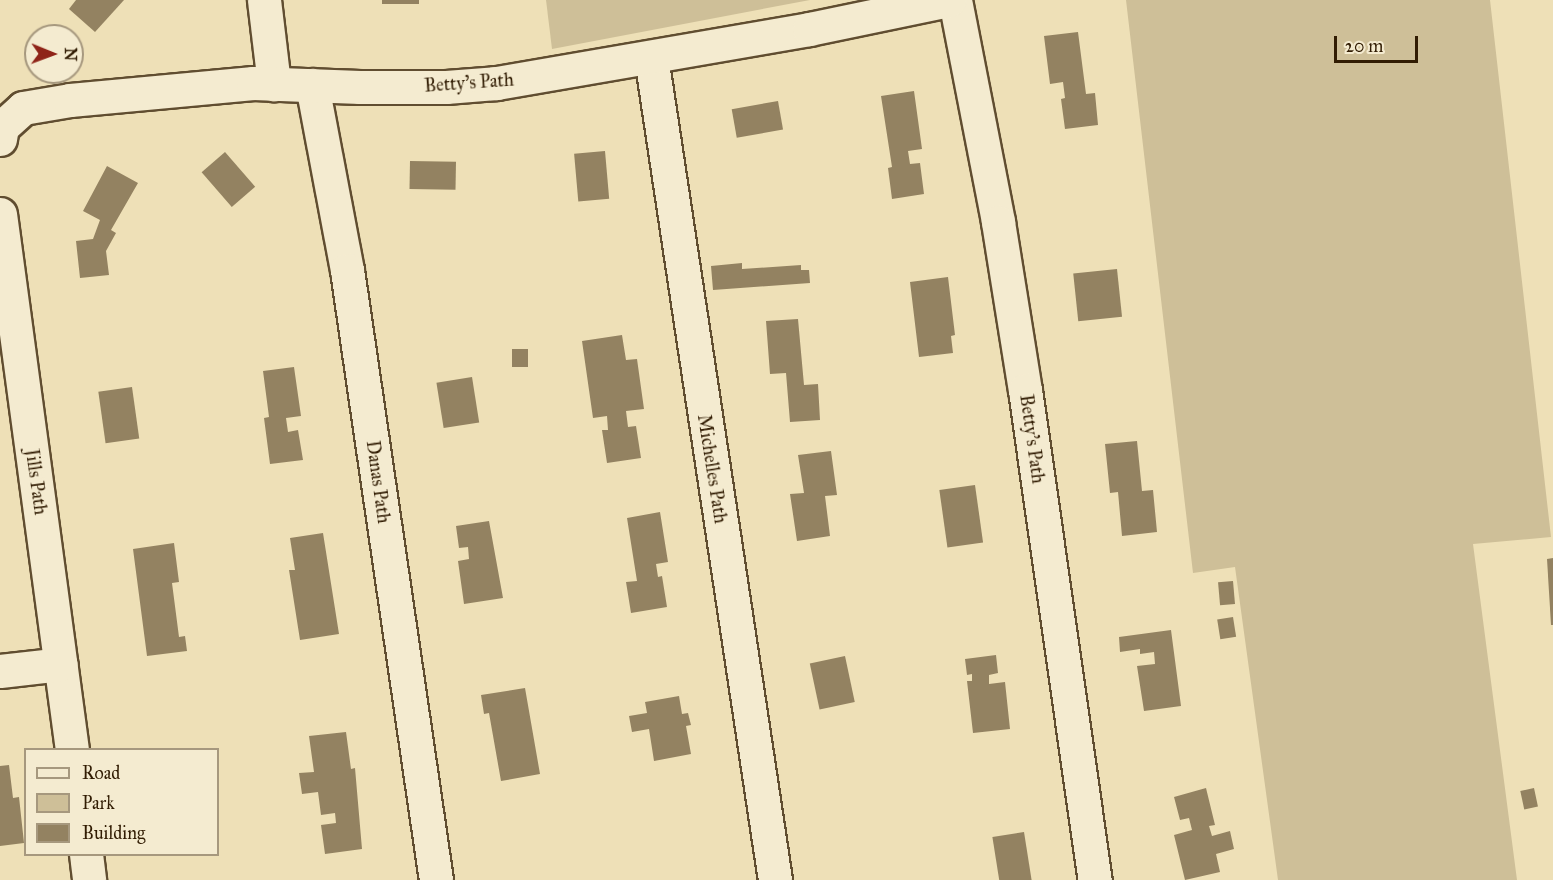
<!DOCTYPE html>
<html>
<head>
<meta charset="utf-8">
<style>
  body { margin:0 }
  #map { position:relative; width:1553px; height:880px; overflow:hidden; background:#eee0b7; font-family:"IM FELL Great Primer",serif }
  div>[style] { position:absolute }
  .green>* { inset:0; background:#cebf98 }
  .building>* { inset:0; background:#938261; transform-origin:0 0 }
  .roads { filter:drop-shadow(2px 0 #604d30) drop-shadow(-2px 0 #604d30) drop-shadow(0 2px #604d30) drop-shadow(0 -2px #604d30) }
  .minor>* { height:33px; margin:-16.5px; padding:0 16.5px; transform-origin:16.5px; border-radius:16.5px; background:#f4ebd0 }
  span { translate:-50% -50%; white-space:nowrap; text-align:center; line-height:1.15; -webkit-text-stroke:4.5px #f4ebd0; paint-order:stroke }
  .street-label { font-size:18px; color:#311c03 }
  .legend { position:absolute; left:24px; top:748px; width:195px; height:108px; box-sizing:border-box; background:#f4ebd0; border:2px solid #a6987e; margin:0; padding:8px 10px; list-style:none; font-size:18px; color:#311c03 }
  .legend li { display:flex; align-items:center; gap:12px; height:30px }
  .legend b { width:30px; border:2px solid #a6987e }
  .north { position:absolute; left:24px; top:24px; width:60px; height:60px; box-sizing:border-box; background:#f4ebd0; border:2px solid #a6987e; border-radius:50%; rotate:91deg; font-size:16px; font-weight:700; line-height:24px; text-align:center; color:#311c03 }
  .north::after { content:''; display:block; margin:auto; width:21px; height:27px; background:#8f2418; clip-path:polygon(50% 0,100% 100%,50% 72%,0 100%) }
  .scale { position:absolute; left:1334px; top:36px; width:84px; height:27px; box-sizing:border-box; border:3px solid #311c03; border-top:0; padding-left:8px; font-size:18px; line-height:21px; white-space:nowrap; color:#311c03; -webkit-text-stroke:4px #f4ebd0; paint-order:stroke }
</style>
</head>
<body>
<div id="map">
  <div class="green">
    <i style="clip-path:polygon(546px 0,810px 0,552px 49px)"></i>
    <i style="clip-path:polygon(1126px 0,1490px 0,1551px 537px,1473px 544px,1517px 880px,1278px 880px,1235px 567px,1193px 573px)"></i>
  </div>
  <div class="building">
    <i style="clip-path:polygon(76px 0,124px 0,95px 32px,69px 9px)"></i>
    <i style="left:382px;top:0;width:37px;height:4px"></i>
    <i style="clip-path:polygon(1078px 32px,1086px 94px,1095px 93px,1098px 125px,1065px 129px,1061px 99px,1065px 98px,1063px 82px,1050px 84px,1044px 36px)"></i>
    <i style="clip-path:polygon(914px 91px,922px 149px,908px 151px,910px 164px,920px 163px,924px 194px,892px 199px,888px 168px,892px 167px,881px 96px)"></i>
    <i style="left:778px;top:101px;width:29px;height:47px;rotate:80deg"></i>
    <i style="left:605px;top:151px;width:48px;height:31px;rotate:85deg"></i>
    <i style="left:225px;top:152px;width:46px;height:31px;rotate:49deg"></i>
    <i style="left:410px;top:161px;width:46px;height:28px;rotate:1deg"></i>
    <i style="clip-path:polygon(107px 166px,138px 183px,111px 230px,116px 233px,106px 251px,109px 275px,80px 278px,76px 241px,93px 239px,100px 220px,83px 211px)"></i>
    <i style="clip-path:polygon(742px 263px,742px 269px,801px 265px,801px 270px,809px 270px,810px 283px,713px 290px,711px 266px)"></i>
    <i style="left:1117px;top:269px;width:48px;height:44px;rotate:84deg"></i>
    <i style="clip-path:polygon(948px 277px,955px 335px,951px 336px,953px 353px,919px 357px,910px 282px)"></i>
    <i style="clip-path:polygon(798px 319px,804px 385px,818px 384px,820px 420px,790px 422px,786px 373px,770px 374px,766px 321px)"></i>
    <i style="clip-path:polygon(622px 335px,626px 360px,637px 359px,644px 409px,626px 411px,628px 427px,636px 426px,641px 458px,607px 463px,602px 430px,608px 430px,607px 416px,593px 418px,582px 341px)"></i>
    <i style="left:512px;top:349px;width:16px;height:18px"></i>
    <i style="clip-path:polygon(294px 367px,301px 416px,286px 418px,288px 432px,298px 430px,303px 460px,270px 464px,264px 418px,269px 417px,263px 371px)"></i>
    <i style="left:472px;top:377px;width:46px;height:36px;rotate:81deg"></i>
    <i style="left:132px;top:387px;width:52px;height:34px;rotate:82deg"></i>
    <i style="clip-path:polygon(1137px 441px,1142px 491px,1153px 490px,1157px 532px,1122px 536px,1118px 492px,1110px 493px,1105px 444px)"></i>
    <i style="clip-path:polygon(831px 451px,837px 495px,825px 496px,830px 536px,797px 541px,790px 494px,804px 493px,798px 455px)"></i>
    <i style="left:975px;top:485px;width:58px;height:36px;rotate:82deg"></i>
    <i style="clip-path:polygon(660px 512px,668px 562px,656px 564px,658px 577px,662px 576px,667px 607px,631px 613px,626px 582px,637px 581px,627px 518px)"></i>
    <i style="clip-path:polygon(489px 521px,503px 598px,464px 604px,458px 561px,469px 559px,468px 547px,459px 548px,456px 526px)"></i>
    <i style="clip-path:polygon(323px 533px,339px 634px,300px 640px,289px 570px,295px 570px,290px 538px)"></i>
    <i style="clip-path:polygon(174px 543px,179px 582px,172px 583px,179px 637px,185px 636px,187px 651px,147px 656px,133px 549px)"></i>
    <i style="clip-path:polygon(1553px 558px,1553px 625px,1551px 625px,1547px 559px)"></i>
    <i style="left:1233px;top:581px;width:23px;height:15px;rotate:85deg"></i>
    <i style="left:1233px;top:617px;width:20px;height:16px;rotate:81deg"></i>
    <i style="clip-path:polygon(1171px 630px,1181px 706px,1144px 711px,1137px 666px,1155px 664px,1154px 652px,1140px 654px,1140px 649px,1120px 652px,1119px 637px)"></i>
    <i style="clip-path:polygon(996px 655px,998px 673px,989px 675px,989px 684px,1005px 682px,1010px 729px,973px 733px,967px 681px,972px 681px,972px 674px,967px 675px,965px 659px)"></i>
    <i style="left:845px;top:656px;width:47px;height:36px;rotate:78deg"></i>
    <i style="clip-path:polygon(525px 688px,540px 774px,501px 781px,489px 713px,484px 714px,481px 695px)"></i>
    <i style="clip-path:polygon(679px 696px,682px 714px,688px 713px,691px 725px,686px 726px,691px 754px,654px 761px,649px 729px,632px 732px,629px 716px,647px 713px,645px 702px)"></i>
    <i style="clip-path:polygon(346px 732px,351px 769px,355px 768px,362px 849px,325px 854px,321px 825px,336px 823px,335px 813px,321px 815px,318px 792px,302px 794px,299px 773px,314px 772px,309px 736px)"></i>
    <i style="clip-path:polygon(9px 765px,13px 798px,19px 797px,24px 843px,0 846px,0 766px)"></i>
    <i style="clip-path:polygon(1206px 788px,1215px 825px,1209px 826px,1212px 836px,1230px 831px,1234px 849px,1216px 854px,1220px 872px,1185px 880px,1174px 835px,1192px 830px,1189px 818px,1180px 820px,1174px 797px)"></i>
    <i style="left:1534px;top:788px;width:19px;height:14px;rotate:78deg"></i>
    <i style="left:1024px;top:832px;width:49px;height:32px;rotate:81deg"></i>
  </div>
  <div class="roads">
    <div class="minor">
      <i style="left:264px;top:0;width:85px;rotate:83.2deg"></i>
      <i style="left:955px;top:0;width:226px;rotate:79deg"></i>
      <i style="left:998px;top:222px;width:170px;rotate:80.9deg"></i>
      <i style="left:1025px;top:390px;width:495px;rotate:81.9deg"></i>
      <i style="left:651px;top:57px;width:832px;rotate:81.43deg"></i>
      <i style="left:312px;top:85px;width:188px;rotate:79.3deg"></i>
      <i style="left:347px;top:270px;width:616px;rotate:81.7deg"></i>
      <i style="left:0;top:139px;width:12px;rotate:-81deg"></i>
      <i style="left:2px;top:127px;width:28px;rotate:-42deg"></i>
      <i style="left:23px;top:108px;width:48px;rotate:-9.7deg"></i>
      <i style="left:70px;top:100px;width:184px;rotate:-5.3deg"></i>
      <i style="left:253px;top:83px;width:107px;rotate:2.1deg"></i>
      <i style="left:360px;top:87px;width:86px"></i>
      <i style="left:446px;top:87px;width:51px;rotate:-4.5deg"></i>
      <i style="left:497px;top:83px;width:317px;rotate:-9.8deg"></i>
      <i style="left:809px;top:29px;width:143px;rotate:-11.7deg"></i>
      <i style="left:0;top:214px;width:541px;rotate:82.35deg"></i>
      <i style="left:0;top:671px;width:61px;rotate:-6.5deg"></i>
      <i style="left:86px;top:854px;width:26px;rotate:83deg"></i>
    </div>
  </div>
  <div class="street-label">
    <span style="left:469px;top:83px;rotate:-4deg">Betty's Path</span>
    <span style="left:1032px;top:439px;rotate:82deg">Betty's Path</span>
    <span style="left:712px;top:469px;rotate:81deg">Michelles Path</span>
    <span style="left:36px;top:482px;rotate:82deg">Jills Path</span>
    <span style="left:378px;top:482px;rotate:82deg">Danas Path</span>
  </div>
  <ul class="legend">
  <li><b style="height:8px;background:#f4ebd0"></b>Road</li>
  <li><b style="height:16px;background:#cebf98"></b>Park</li>
  <li><b style="height:16px;background:#938261"></b>Building</li>
  </ul>
  <div class="north">N</div>
  <div class="scale">20 m</div>
</div>
</body>
</html>
